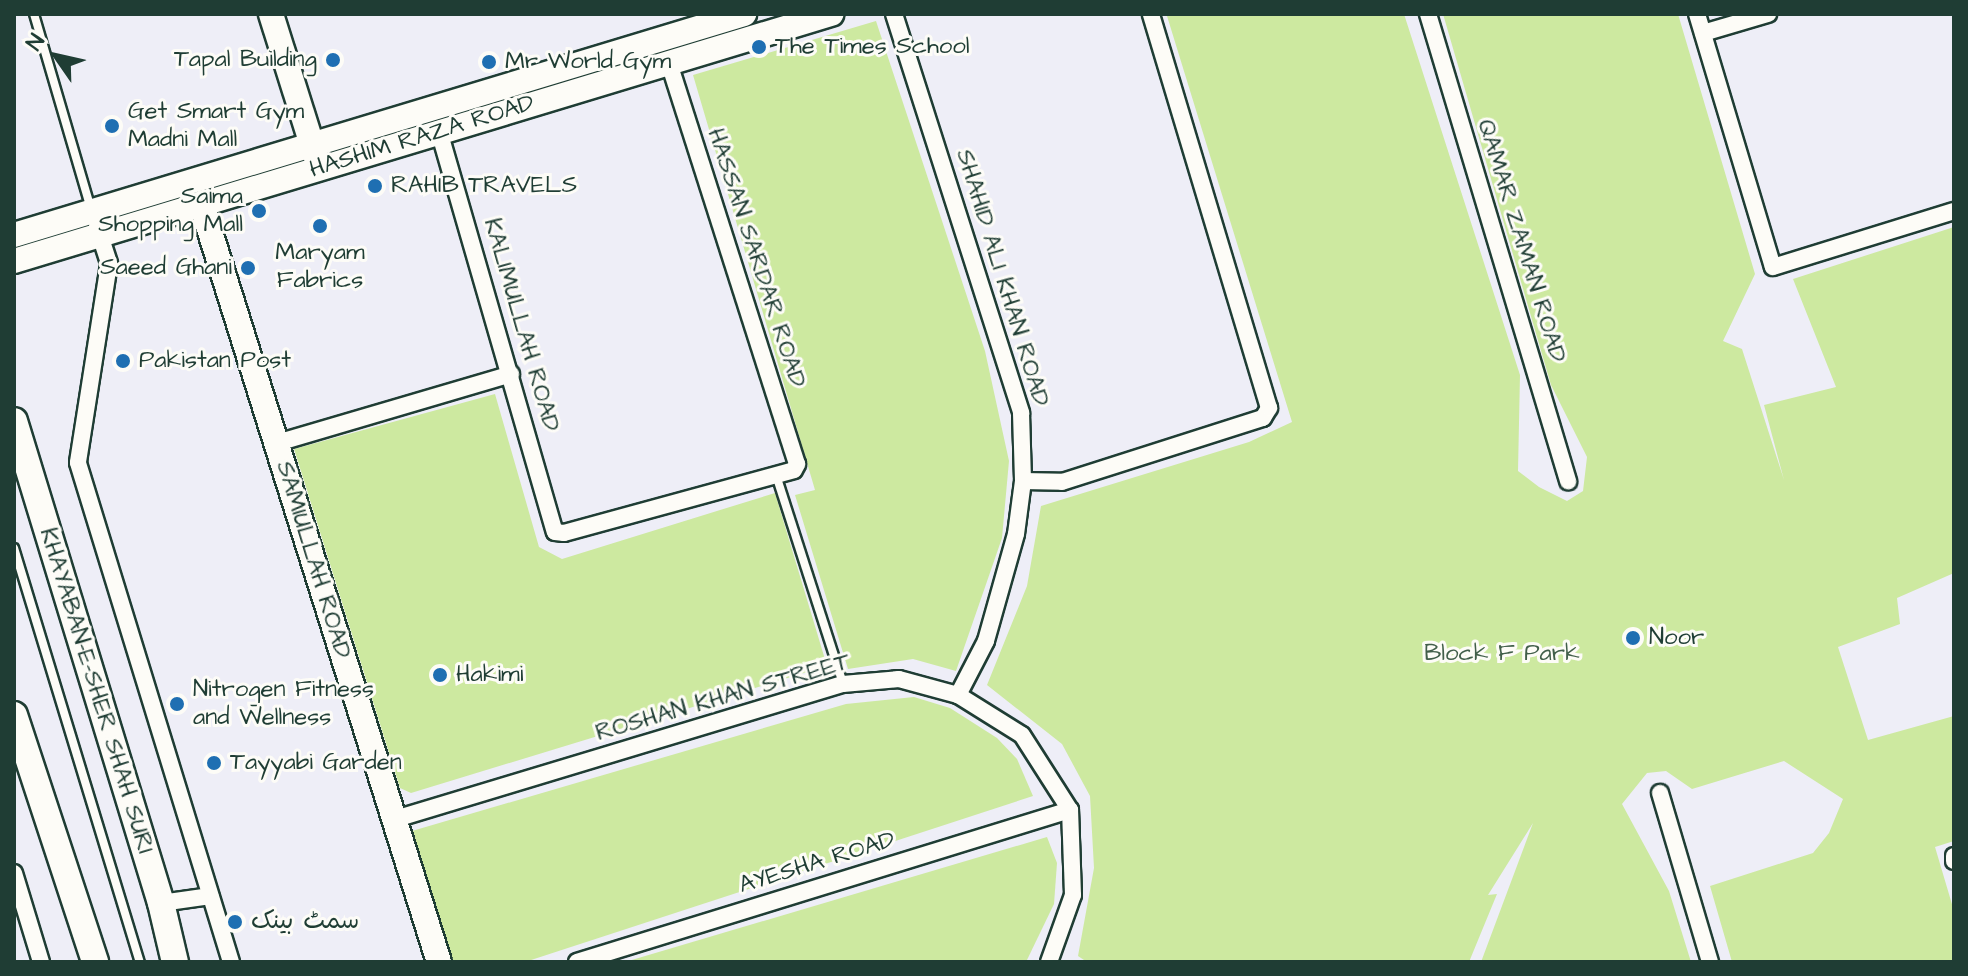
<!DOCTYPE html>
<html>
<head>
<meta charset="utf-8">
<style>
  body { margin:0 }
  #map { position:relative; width:1968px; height:976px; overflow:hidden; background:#eeeef7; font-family:"Architects Daughter","Playpen Sans Arabic",sans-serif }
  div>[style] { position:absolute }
  .green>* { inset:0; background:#cde9a0 }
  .roads { filter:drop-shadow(2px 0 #1f3d34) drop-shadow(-2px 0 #1f3d34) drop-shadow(0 2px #1f3d34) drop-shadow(0 -2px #1f3d34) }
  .lane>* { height:8px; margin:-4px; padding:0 4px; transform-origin:4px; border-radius:4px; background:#fdfcf7 }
  .street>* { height:16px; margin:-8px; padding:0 8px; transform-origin:8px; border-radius:8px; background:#fdfcf7 }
  .secondary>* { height:24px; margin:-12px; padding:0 12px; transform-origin:12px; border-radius:12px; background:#fdfcf7 }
  .primary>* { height:26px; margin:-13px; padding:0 13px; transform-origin:13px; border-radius:13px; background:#fdfcf7 }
  .dots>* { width:22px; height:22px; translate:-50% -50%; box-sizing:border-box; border:4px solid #fdfcf7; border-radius:50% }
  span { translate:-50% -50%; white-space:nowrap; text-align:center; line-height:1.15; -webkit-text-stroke:6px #fdfcf7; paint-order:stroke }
  .poi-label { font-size:24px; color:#1f3d34 }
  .left { translate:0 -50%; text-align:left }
  .right { translate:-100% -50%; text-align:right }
  .street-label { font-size:24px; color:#1f3d34 }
  .park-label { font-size:24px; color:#425f4a }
  .frame { position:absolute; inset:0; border:16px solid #1f3d34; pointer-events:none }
  .north { position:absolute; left:16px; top:16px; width:80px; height:80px; -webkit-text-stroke:6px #fdfcf7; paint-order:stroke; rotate:304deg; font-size:22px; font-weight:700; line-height:32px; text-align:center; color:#1f3d34 }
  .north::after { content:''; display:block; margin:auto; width:28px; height:36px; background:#1f3d34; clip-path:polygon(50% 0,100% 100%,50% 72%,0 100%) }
</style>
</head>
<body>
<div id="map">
  <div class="green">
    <i style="clip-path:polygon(1175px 14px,1404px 14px,1520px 375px,1518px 471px,1539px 487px,1567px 501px,1583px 491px,1587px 457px,1551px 385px,1443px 14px,1678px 14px,1755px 274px,1723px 341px,1742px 349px,1784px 480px,1764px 405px,1836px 387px,1793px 279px,1954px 227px,1954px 573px,1897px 598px,1900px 624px,1838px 647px,1868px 740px,1954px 716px,1954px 841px,1935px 847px,1954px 911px,1954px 962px,1732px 962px,1710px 886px,1813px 853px,1829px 833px,1843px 799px,1784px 761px,1692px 789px,1666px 771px,1647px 773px,1622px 804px,1669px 891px,1691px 962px,1481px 962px,1533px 823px,1488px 895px,1497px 894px,1469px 962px,1087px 962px,1078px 956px,1094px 868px,1090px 796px,1062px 744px,987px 685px,1027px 586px,1041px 506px,1249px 442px,1292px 422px,1167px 16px)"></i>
    <i style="clip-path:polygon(876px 21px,985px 351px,1009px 461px,1002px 538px,956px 671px,913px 659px,848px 669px,795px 495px,815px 490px,693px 75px)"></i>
    <i style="clip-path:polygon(495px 394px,539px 547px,562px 559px,775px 493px,827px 666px,411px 793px,400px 788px,294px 449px)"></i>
    <i style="clip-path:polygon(914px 697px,950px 708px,997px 738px,1017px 759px,1033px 796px,525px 962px,450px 962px,412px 831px,846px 704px)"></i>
    <i style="clip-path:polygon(1047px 837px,1057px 863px,1054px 904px,1026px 962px,625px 962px)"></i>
  </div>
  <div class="roads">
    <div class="lane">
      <i style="left:34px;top:14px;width:203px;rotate:73.7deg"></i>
      <i style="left:776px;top:475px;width:219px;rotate:72.2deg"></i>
      <i style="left:14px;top:548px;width:433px;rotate:73.1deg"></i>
    </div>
    <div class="street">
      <i style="left:894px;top:14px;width:419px;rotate:72.3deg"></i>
      <i style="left:1021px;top:413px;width:68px;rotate:88.3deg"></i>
      <i style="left:1023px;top:481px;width:53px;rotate:97.5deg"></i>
      <i style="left:1016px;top:534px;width:111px;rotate:105.7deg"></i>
      <i style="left:986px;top:641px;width:61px;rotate:117.4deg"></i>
      <i style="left:1428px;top:14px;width:488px;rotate:73.3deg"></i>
      <i style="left:1697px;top:14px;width:264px;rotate:73.3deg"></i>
      <i style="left:1773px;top:267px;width:189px;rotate:-17.2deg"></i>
      <i style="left:1703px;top:33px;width:68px;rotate:-16.3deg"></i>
      <i style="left:439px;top:131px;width:417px;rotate:73.9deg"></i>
      <i style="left:555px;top:532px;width:9px;rotate:6deg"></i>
      <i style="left:564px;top:533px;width:238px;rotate:-15.3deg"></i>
      <i style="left:794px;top:470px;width:7px;rotate:-63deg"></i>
      <i style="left:797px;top:464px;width:421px;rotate:-107.7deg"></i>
      <i style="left:97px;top:226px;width:40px;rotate:72deg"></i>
      <i style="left:109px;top:264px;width:201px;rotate:98.9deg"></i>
      <i style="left:78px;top:463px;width:522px;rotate:72.95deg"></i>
      <i style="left:277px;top:443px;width:244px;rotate:-16.4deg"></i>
      <i style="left:1023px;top:481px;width:39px;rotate:1deg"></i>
      <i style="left:1062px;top:482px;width:211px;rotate:-17.7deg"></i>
      <i style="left:1263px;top:418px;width:12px;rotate:-59deg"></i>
      <i style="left:1269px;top:408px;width:411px;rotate:-106.7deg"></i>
      <i style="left:1660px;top:793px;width:176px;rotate:73.5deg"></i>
      <i style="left:392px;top:820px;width:471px;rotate:-16.8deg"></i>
      <i style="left:843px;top:684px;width:56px;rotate:-5.1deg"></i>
      <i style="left:899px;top:679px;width:61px;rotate:15.2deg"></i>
      <i style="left:958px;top:695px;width:75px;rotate:32deg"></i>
      <i style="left:1022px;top:735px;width:89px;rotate:57.4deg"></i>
      <i style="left:1954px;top:856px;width:5px;rotate:90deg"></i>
      <i style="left:14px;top:873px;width:93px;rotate:73.1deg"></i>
      <i style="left:161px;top:903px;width:50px;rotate:-8deg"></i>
      <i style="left:577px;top:962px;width:516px;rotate:-17.14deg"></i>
      <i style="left:1049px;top:962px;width:71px;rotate:-70.3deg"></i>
      <i style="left:1073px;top:895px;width:85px;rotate:-92deg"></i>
    </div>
    <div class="secondary">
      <i style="left:271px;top:14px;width:154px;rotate:72.6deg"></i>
      <i style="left:201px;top:203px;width:795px;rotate:72.59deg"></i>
      <i style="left:14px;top:235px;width:763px;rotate:-16.84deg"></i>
      <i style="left:14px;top:261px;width:854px;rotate:-16.82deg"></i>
    </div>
    <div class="primary">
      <i style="left:14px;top:421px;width:504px;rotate:73.04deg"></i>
      <i style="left:161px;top:903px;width:61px;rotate:76.7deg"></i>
      <i style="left:14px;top:715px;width:260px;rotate:71.8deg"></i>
    </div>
  </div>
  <div class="dots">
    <i style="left:759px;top:47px;background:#1f6fb2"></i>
    <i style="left:333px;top:60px;background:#1f6fb2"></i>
    <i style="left:489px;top:62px;background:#1f6fb2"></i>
    <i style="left:112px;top:126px;background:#1f6fb2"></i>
    <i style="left:375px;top:186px;background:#1f6fb2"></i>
    <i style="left:259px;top:211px;background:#1f6fb2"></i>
    <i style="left:320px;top:226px;background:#1f6fb2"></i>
    <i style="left:248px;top:268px;background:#1f6fb2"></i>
    <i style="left:123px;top:361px;background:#1f6fb2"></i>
    <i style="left:1633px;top:638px;background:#1f6fb2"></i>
    <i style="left:440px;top:675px;background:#1f6fb2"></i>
    <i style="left:177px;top:704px;background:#1f6fb2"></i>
    <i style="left:214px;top:763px;background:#1f6fb2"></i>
    <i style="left:235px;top:922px;background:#1f6fb2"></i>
  </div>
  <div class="poi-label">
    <span class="left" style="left:775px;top:47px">The Times School</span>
    <span class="right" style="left:317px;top:60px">Tapal Building</span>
    <span class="left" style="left:505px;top:62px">Mr World Gym</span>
    <span class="left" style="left:128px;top:126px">Get Smart Gym<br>Madni Mall</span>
    <span class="left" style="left:391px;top:186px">RAHIB TRAVELS</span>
    <span class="right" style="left:243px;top:211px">Saima<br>Shopping Mall</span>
    <span style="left:320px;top:267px">Maryam<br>Fabrics</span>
    <span class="right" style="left:232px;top:268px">Saeed Ghani</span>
    <span class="left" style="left:139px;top:361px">Pakistan Post</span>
    <span class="left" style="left:1649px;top:638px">Noor</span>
    <span class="left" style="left:456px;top:675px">Hakimi</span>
    <span class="left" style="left:193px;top:704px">Nitrogen Fitness<br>and Wellness</span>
    <span class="left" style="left:230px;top:763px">Tayyabi Garden</span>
    <span class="left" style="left:251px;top:922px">سمٹ بینک</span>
  </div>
  <div class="street-label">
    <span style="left:422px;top:137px;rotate:-17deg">HASHIM RAZA ROAD</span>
    <span style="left:1521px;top:241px;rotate:73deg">QAMAR ZAMAN ROAD</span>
    <span style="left:756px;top:258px;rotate:72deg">HASSAN SARDAR ROAD</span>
    <span style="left:1002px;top:278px;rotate:73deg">SHAHID ALI KHAN ROAD</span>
    <span style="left:521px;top:325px;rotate:74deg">KALIMULLAH ROAD</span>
    <span style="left:313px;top:560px;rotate:73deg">SAMIULLAH ROAD</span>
    <span style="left:96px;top:691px;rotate:73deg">KHAYABAN-E-SHER SHAH SURI</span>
    <span style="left:723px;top:698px;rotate:-16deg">ROSHAN KHAN STREET</span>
    <span style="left:817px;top:863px;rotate:-17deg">AYESHA ROAD</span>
  </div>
  <div class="park-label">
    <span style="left:1502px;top:654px">Block F Park</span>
  </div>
  <div class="frame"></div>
  <div class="north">N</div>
</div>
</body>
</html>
